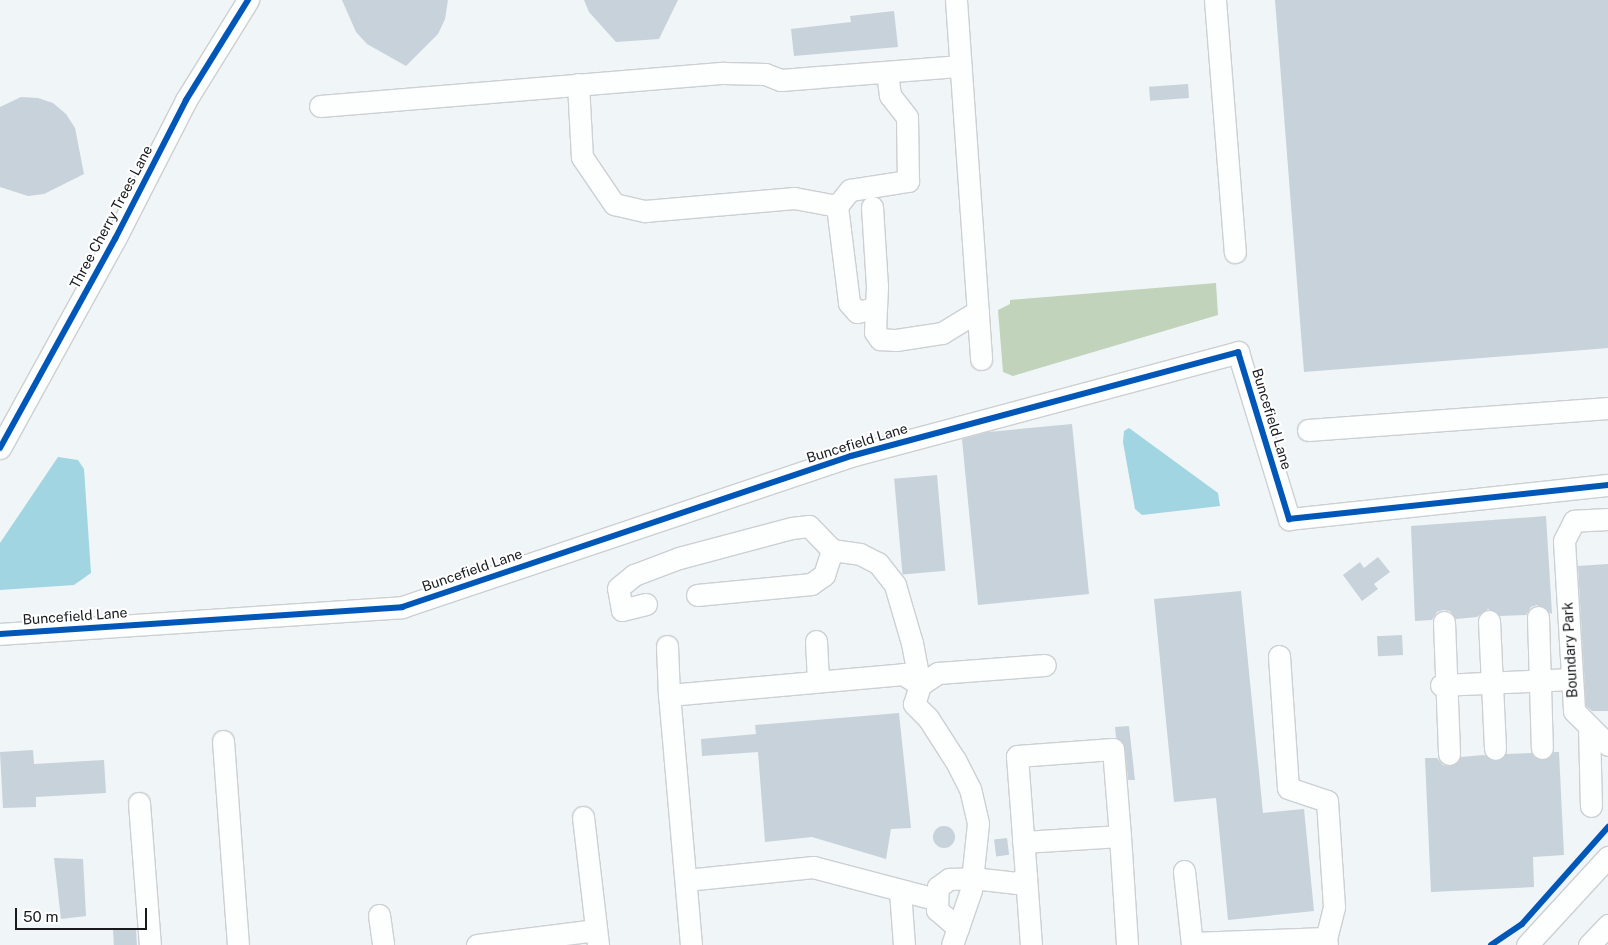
<!DOCTYPE html>
<html>
<head>
<meta charset="utf-8">
<style>
  body { margin:0 }
  #map { position:relative; width:1608px; height:945px; overflow:hidden; background:#f0f5f8; font-family:"Public Sans",sans-serif }
  div>[style] { position:absolute }
  .forest>* { inset:0; background:#c1d3ba }
  .water>* { inset:0; background:#a2d5e2 }
  .building>* { inset:0; background:#c7d2db; transform-origin:0 0 }
  .round { border-radius:50% }
  .roads { filter:drop-shadow(1px 0 #ccd0d2) drop-shadow(-1px 0 #ccd0d2) drop-shadow(0 1px #ccd0d2) drop-shadow(0 -1px #ccd0d2) }
  .minor>* { height:21px; margin:-10.5px; padding:0 10.5px; transform-origin:10.5px; border-radius:10.5px; background:#fdfefe }
  .cycleway>* { height:6px; margin:-3px; padding:0 3px; transform-origin:3px; border-radius:3px; background:#0057b8 }
  span { translate:-50% -50%; white-space:nowrap; text-align:center; line-height:1.15; -webkit-text-stroke:4px #fff; paint-order:stroke }
  .street-label { font-size:14px; color:#17191c }
  .scale { position:absolute; left:15px; top:908px; width:132px; height:22px; box-sizing:border-box; border:2px solid #17191c; border-top:0; padding-left:6px; font-size:15px; line-height:18px; white-space:nowrap; color:#17191c; -webkit-text-stroke:4px #fff; paint-order:stroke }
</style>
</head>
<body>
<div id="map">
  <div class="forest">
    <i style="clip-path:polygon(1216px 283px,1218px 315px,1013px 376px,1003px 372px,998px 310px,1010px 304px,1010px 300px)"></i>
  </div>
  <div class="water">
    <i style="clip-path:polygon(1129px 428px,1218px 493px,1220px 506px,1142px 515px,1135px 509px,1123px 442px,1124px 431px)"></i>
    <i style="clip-path:polygon(58px 457px,78px 460px,84px 469px,91px 573px,74px 585px,0 590px,0 543px)"></i>
  </div>
  <div class="building">
    <i style="clip-path:polygon(342px 0,448px 0,445px 19px,438px 34px,406px 66px,367px 44px,356px 32px)"></i>
    <i style="clip-path:polygon(584px 0,678px 0,659px 39px,616px 42px,589px 12px)"></i>
    <i style="clip-path:polygon(1275px 0,1608px 0,1608px 348px,1304px 372px)"></i>
    <i style="clip-path:polygon(894px 11px,898px 47px,794px 56px,791px 29px,851px 22px,850px 16px)"></i>
    <i style="left:1188px;top:84px;width:14px;height:39px;rotate:86deg"></i>
    <i style="clip-path:polygon(21px 97px,38px 98px,53px 103px,66px 114px,75px 128px,84px 174px,44px 194px,28px 196px,0 187px,0 107px)"></i>
    <i style="clip-path:polygon(1072px 424px,1089px 594px,978px 605px,962px 439px,988px 432px)"></i>
    <i style="left:937px;top:475px;width:96px;height:43px;rotate:85deg"></i>
    <i style="clip-path:polygon(1546px 516px,1552px 614px,1537px 605px,1531px 607px,1526px 615px,1500px 616px,1488px 609px,1477px 617px,1456px 619px,1450px 611px,1443px 610px,1437px 612px,1432px 620px,1415px 621px,1411px 526px)"></i>
    <i style="clip-path:polygon(1378px 557px,1390px 572px,1374px 584px,1378px 589px,1362px 601px,1343px 575px,1360px 562px,1364px 568px)"></i>
    <i style="clip-path:polygon(1608px 564px,1608px 711px,1592px 711px,1586px 706px,1578px 566px)"></i>
    <i style="clip-path:polygon(1241px 591px,1263px 813px,1304px 809px,1314px 911px,1228px 920px,1216px 798px,1174px 802px,1154px 599px)"></i>
    <i style="left:1402px;top:635px;width:20px;height:25px;rotate:87deg"></i>
    <i style="clip-path:polygon(899px 713px,911px 828px,891px 829px,886px 859px,812px 837px,765px 842px,758px 752px,702px 756px,701px 739px,756px 734px,755px 725px)"></i>
    <i style="clip-path:polygon(1129px 726px,1135px 780px,1128px 780px,1125px 748px,1116px 737px,1115px 727px)"></i>
    <i style="clip-path:polygon(33px 750px,34px 764px,104px 760px,106px 793px,36px 797px,36px 807px,3px 808px,0 752px)"></i>
    <i style="clip-path:polygon(1554px 752px,1559px 752px,1564px 855px,1533px 857px,1534px 887px,1431px 892px,1425px 758px,1437px 758px,1443px 765px,1450px 766px,1461px 757px,1484px 755px,1495px 761px,1506px 754px,1531px 753px,1543px 760px)"></i>
    <i class="round" style="left:933px;top:826px;width:22px;height:22px"></i>
    <i style="left:1007px;top:838px;width:17px;height:13px;rotate:83deg"></i>
    <i style="clip-path:polygon(54px 858px,83px 859px,86px 916px,61px 919px)"></i>
    <i style="left:136px;top:928px;width:17px;height:23px;rotate:87deg"></i>
  </div>
  <div class="roads">
    <div class="minor">
      <i style="left:956px;top:0;width:360px;rotate:86deg"></i>
      <i style="left:1215px;top:0;width:253px;rotate:85.5deg"></i>
      <i style="left:578px;top:84px;width:73px;rotate:86.9deg"></i>
      <i style="left:582px;top:157px;width:57px;rotate:55.8deg"></i>
      <i style="left:614px;top:204px;width:32px;rotate:13deg"></i>
      <i style="left:645px;top:211px;width:150px;rotate:-5deg"></i>
      <i style="left:794px;top:198px;width:44px;rotate:10.5deg"></i>
      <i style="left:837px;top:206px;width:98px;rotate:82.9deg"></i>
      <i style="left:849px;top:303px;width:12px;rotate:48deg"></i>
      <i style="left:857px;top:312px;width:18px;rotate:-13deg"></i>
      <i style="left:320px;top:106px;width:405px;rotate:-4.7deg"></i>
      <i style="left:724px;top:73px;width:41px;rotate:1.4deg"></i>
      <i style="left:765px;top:74px;width:17px;rotate:21deg"></i>
      <i style="left:781px;top:80px;width:180px;rotate:-4.5deg"></i>
      <i style="left:837px;top:206px;width:21px;rotate:-51deg"></i>
      <i style="left:850px;top:190px;width:59px;rotate:-8.8deg"></i>
      <i style="left:908px;top:181px;width:64px;rotate:-90.9deg"></i>
      <i style="left:907px;top:117px;width:28px;rotate:-128deg"></i>
      <i style="left:890px;top:95px;width:22px;rotate:-98deg"></i>
      <i style="left:872px;top:207px;width:79px;rotate:86.4deg"></i>
      <i style="left:877px;top:286px;width:46px;rotate:92.5deg"></i>
      <i style="left:875px;top:332px;width:9px;rotate:54deg"></i>
      <i style="left:880px;top:339px;width:16px;rotate:4deg"></i>
      <i style="left:896px;top:340px;width:47px;rotate:-8.7deg"></i>
      <i style="left:942px;top:333px;width:42px;rotate:-31.4deg"></i>
      <i style="left:1308px;top:430px;width:301px;rotate:-4.2deg"></i>
      <i style="left:0;top:448px;width:239px;rotate:-61.2deg"></i>
      <i style="left:115px;top:239px;width:156px;rotate:-62.9deg"></i>
      <i style="left:186px;top:100px;width:118px;rotate:-58.2deg"></i>
      <i style="left:1608px;top:519px;width:34px;rotate:177deg"></i>
      <i style="left:1574px;top:521px;width:22px;rotate:117deg"></i>
      <i style="left:1564px;top:541px;width:170px;rotate:86.6deg"></i>
      <i style="left:1574px;top:711px;width:48px;rotate:45deg"></i>
      <i style="left:697px;top:595px;width:115px;rotate:-5.5deg"></i>
      <i style="left:811px;top:584px;width:16px;rotate:-35deg"></i>
      <i style="left:824px;top:575px;width:26px;rotate:-72deg"></i>
      <i style="left:646px;top:604px;width:25px;rotate:166deg"></i>
      <i style="left:622px;top:610px;width:22px;rotate:-100deg"></i>
      <i style="left:618px;top:588px;width:21px;rotate:-39deg"></i>
      <i style="left:634px;top:575px;width:48px;rotate:-20.7deg"></i>
      <i style="left:679px;top:558px;width:117px;rotate:-14.9deg"></i>
      <i style="left:792px;top:528px;width:17px;rotate:-7deg"></i>
      <i style="left:809px;top:526px;width:33px;rotate:46deg"></i>
      <i style="left:832px;top:550px;width:28px;rotate:8deg"></i>
      <i style="left:860px;top:554px;width:20px;rotate:27deg"></i>
      <i style="left:878px;top:563px;width:28px;rotate:52deg"></i>
      <i style="left:895px;top:585px;width:60px;rotate:73.7deg"></i>
      <i style="left:912px;top:643px;width:43px;rotate:79.2deg"></i>
      <i style="left:1538px;top:617px;width:131px;rotate:88.3deg"></i>
      <i style="left:1489px;top:621px;width:128px;rotate:87.3deg"></i>
      <i style="left:1444px;top:622px;width:132px;rotate:87.8deg"></i>
      <i style="left:0;top:634px;width:403px;rotate:-3.8deg"></i>
      <i style="left:402px;top:607px;width:474px;rotate:-18.6deg"></i>
      <i style="left:851px;top:456px;width:401px;rotate:-15deg"></i>
      <i style="left:1238px;top:352px;width:175px;rotate:73deg"></i>
      <i style="left:1289px;top:519px;width:321px;rotate:-6.1deg"></i>
      <i style="left:816px;top:641px;width:40px;rotate:87.1deg"></i>
      <i style="left:667px;top:646px;width:49px;rotate:87.7deg"></i>
      <i style="left:1279px;top:656px;width:132px;rotate:86.1deg"></i>
      <i style="left:1288px;top:788px;width:41px;rotate:18.4deg"></i>
      <i style="left:1327px;top:801px;width:106px;rotate:86.2deg"></i>
      <i style="left:1334px;top:907px;width:32px;rotate:104deg"></i>
      <i style="left:1441px;top:685px;width:131px;rotate:-2.6deg"></i>
      <i style="left:1589px;top:726px;width:80px;rotate:88.6deg"></i>
      <i style="left:223px;top:741px;width:205px;rotate:85.8deg"></i>
      <i style="left:139px;top:803px;width:142px;rotate:85.6deg"></i>
      <i style="left:583px;top:817px;width:129px;rotate:83.3deg"></i>
      <i style="left:1120px;top:836px;width:109px;rotate:86.3deg"></i>
      <i style="left:1184px;top:871px;width:74px;rotate:83.8deg"></i>
      <i style="left:1026px;top:876px;width:69px;rotate:85.9deg"></i>
      <i style="left:686px;top:880px;width:128px;rotate:-5.8deg"></i>
      <i style="left:813px;top:867px;width:126px;rotate:14.7deg"></i>
      <i style="left:900px;top:891px;width:54px;rotate:85.8deg"></i>
      <i style="left:379px;top:915px;width:30px;rotate:82deg"></i>
      <i style="left:958px;top:928px;width:28px;rotate:-139deg"></i>
      <i style="left:937px;top:910px;width:23px;rotate:-88deg"></i>
      <i style="left:938px;top:887px;width:14px;rotate:-36deg"></i>
      <i style="left:949px;top:879px;width:24px;rotate:-2deg"></i>
      <i style="left:973px;top:878px;width:44px;rotate:6.5deg"></i>
      <i style="left:1017px;top:883px;width:11px;rotate:-38deg"></i>
      <i style="left:1026px;top:876px;width:120px;rotate:-94.3deg"></i>
      <i style="left:1017px;top:756px;width:96px;rotate:-4.2deg"></i>
      <i style="left:1113px;top:749px;width:87px;rotate:85.4deg"></i>
      <i style="left:1120px;top:836px;width:97px;rotate:176.5deg"></i>
      <i style="left:1192px;top:943px;width:134px;rotate:-2.1deg"></i>
      <i style="left:1326px;top:938px;width:7px;rotate:82deg"></i>
      <i style="left:477px;top:945px;width:120px;rotate:-7.2deg"></i>
      <i style="left:691px;top:945px;width:251px;rotate:-95deg"></i>
      <i style="left:669px;top:695px;width:235px;rotate:-5.1deg"></i>
      <i style="left:903px;top:674px;width:20px;rotate:33deg"></i>
      <i style="left:952px;top:945px;width:58px;rotate:-70.9deg"></i>
      <i style="left:971px;top:890px;width:67px;rotate:-84deg"></i>
      <i style="left:978px;top:823px;width:35px;rotate:-103deg"></i>
      <i style="left:970px;top:789px;width:33px;rotate:-117deg"></i>
      <i style="left:955px;top:760px;width:50px;rotate:-122.7deg"></i>
      <i style="left:928px;top:718px;width:20px;rotate:-135deg"></i>
      <i style="left:914px;top:704px;width:20px;rotate:-72deg"></i>
      <i style="left:920px;top:685px;width:22px;rotate:-34deg"></i>
      <i style="left:938px;top:673px;width:107px;rotate:-4.3deg"></i>
      <i style="left:1527px;top:945px;width:120px;rotate:-47.4deg"></i>
      <i style="left:1589px;top:945px;width:28px;rotate:-46deg"></i>
    </div>
  </div>
  <div class="cycleway">
    <i style="left:0;top:448px;width:239px;rotate:-61.2deg"></i>
    <i style="left:115px;top:239px;width:156px;rotate:-62.9deg"></i>
    <i style="left:186px;top:100px;width:118px;rotate:-58.2deg"></i>
    <i style="left:0;top:634px;width:403px;rotate:-3.8deg"></i>
    <i style="left:402px;top:607px;width:474px;rotate:-18.6deg"></i>
    <i style="left:851px;top:456px;width:401px;rotate:-15deg"></i>
    <i style="left:1238px;top:352px;width:175px;rotate:73deg"></i>
    <i style="left:1289px;top:519px;width:321px;rotate:-6.1deg"></i>
    <i style="left:1491px;top:945px;width:37px;rotate:-34deg"></i>
    <i style="left:1522px;top:924px;width:130px;rotate:-48.4deg"></i>
  </div>
  <div class="street-label">
    <span style="left:111px;top:217px;rotate:-62deg">Three Cherry Trees Lane</span>
    <span style="left:1272px;top:419px;rotate:73deg">Buncefield Lane</span>
    <span style="left:857px;top:443px;rotate:-17deg">Buncefield Lane</span>
    <span style="left:472px;top:570px;rotate:-19deg">Buncefield Lane</span>
    <span style="left:75px;top:616px;rotate:-4deg">Buncefield Lane</span>
    <span style="left:1570px;top:650px;rotate:-93deg">Boundary Park</span>
  </div>
  <div class="scale">50 m</div>
</div>
</body>
</html>
